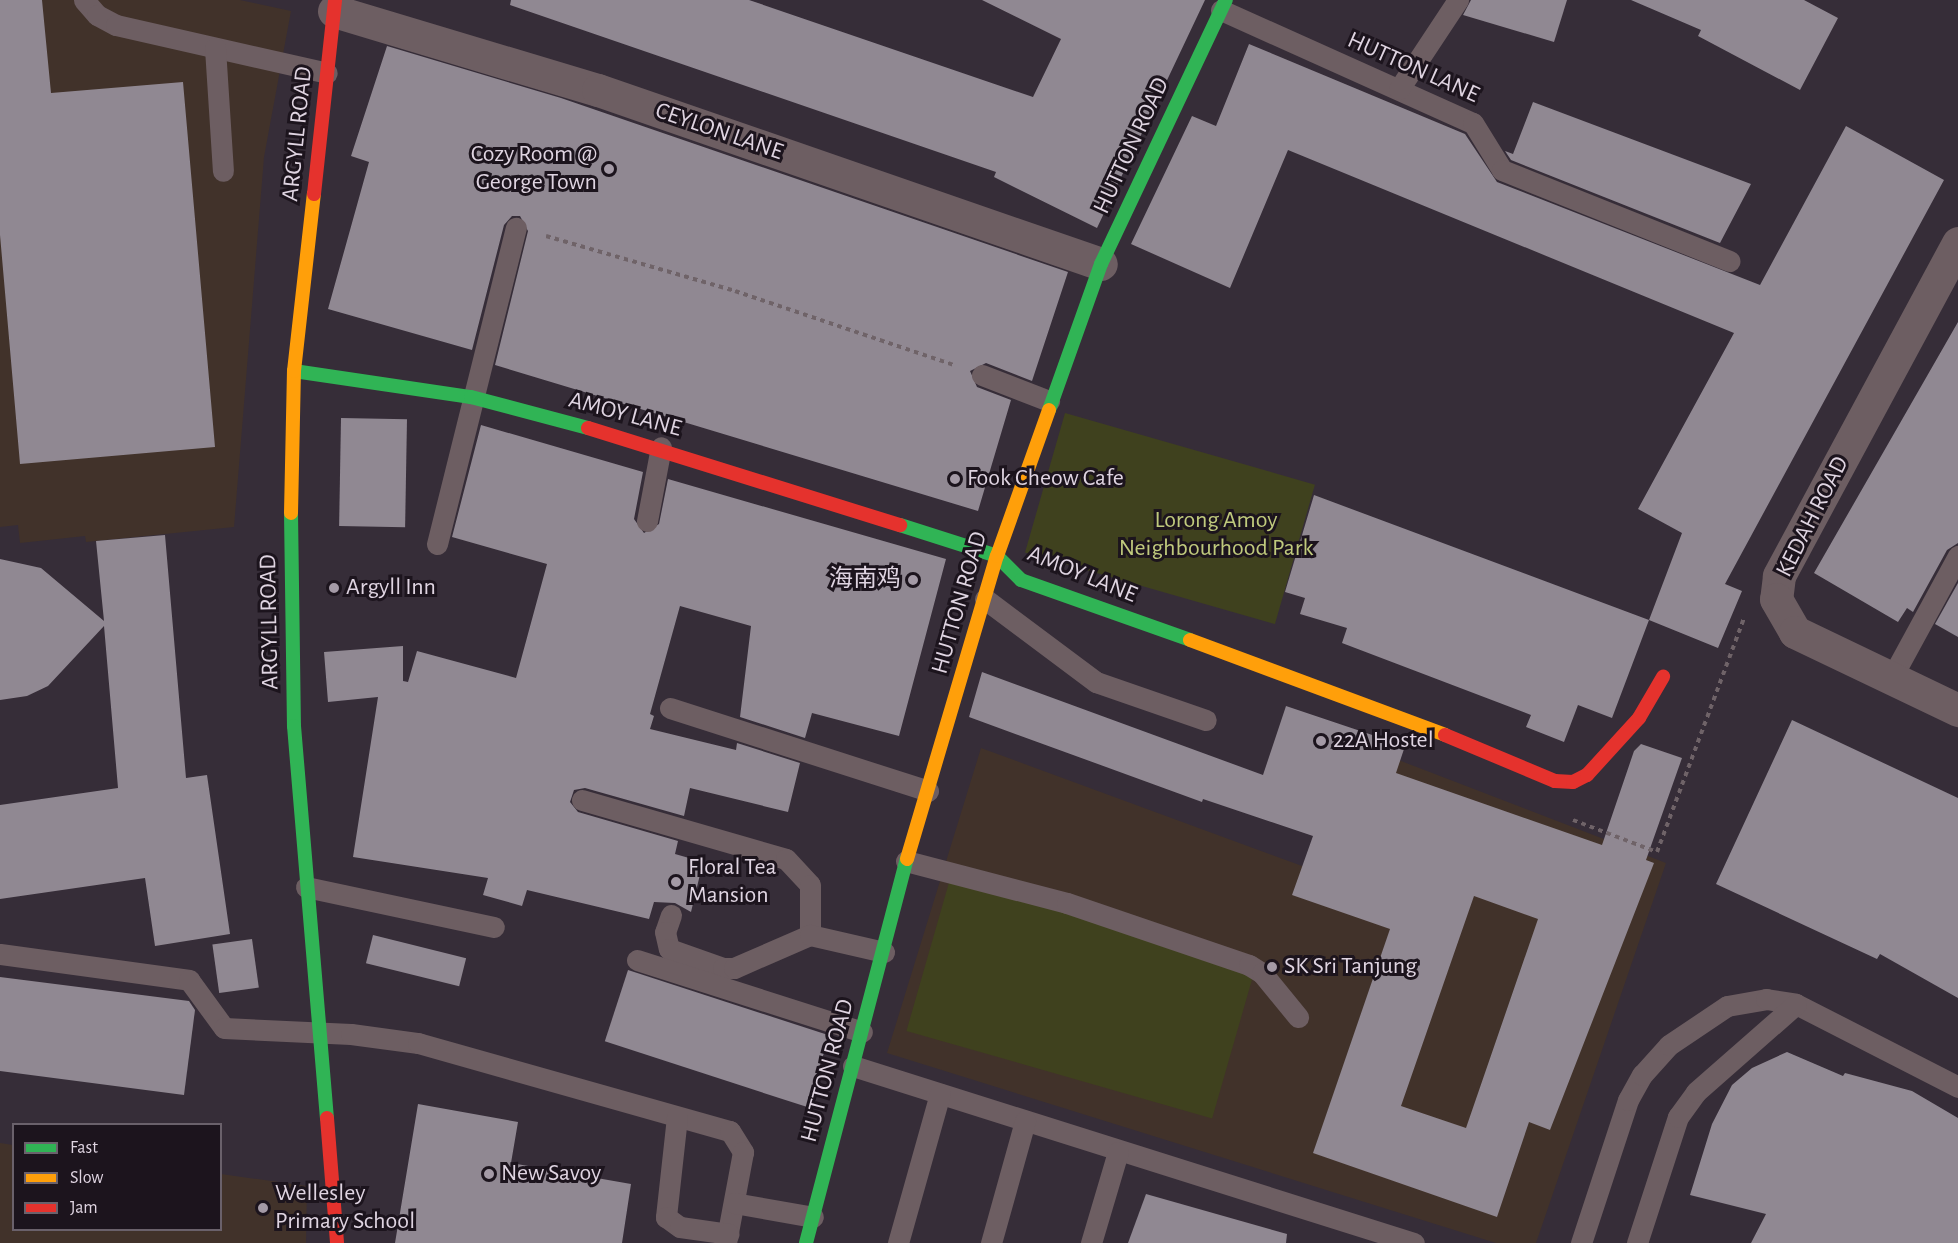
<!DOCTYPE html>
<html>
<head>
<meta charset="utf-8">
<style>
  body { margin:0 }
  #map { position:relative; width:1958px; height:1243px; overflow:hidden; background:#362d38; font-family:"Alegreya Sans","Noto Sans SC",sans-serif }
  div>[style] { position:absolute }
  .education>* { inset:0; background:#41322a }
  .green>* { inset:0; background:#3f411e; transform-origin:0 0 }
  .building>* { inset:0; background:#908892; transform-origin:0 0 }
  .path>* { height:4px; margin-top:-2px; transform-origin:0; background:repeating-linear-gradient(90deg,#6f6368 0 4.5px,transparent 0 9px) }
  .lane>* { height:21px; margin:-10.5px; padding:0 10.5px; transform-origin:10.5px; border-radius:10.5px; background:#6d5e62 }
  .street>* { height:33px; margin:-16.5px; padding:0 16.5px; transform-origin:16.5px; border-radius:16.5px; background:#6d5e62 }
  .fast>* { height:14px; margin:-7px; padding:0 7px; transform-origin:7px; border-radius:7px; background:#30b455 }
  .slow>* { height:14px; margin:-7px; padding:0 7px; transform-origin:7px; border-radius:7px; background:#ff9f0a }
  .jam>* { height:14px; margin:-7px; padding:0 7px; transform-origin:7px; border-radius:7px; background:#e5322d }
  .dots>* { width:16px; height:16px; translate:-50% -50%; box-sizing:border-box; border:3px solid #1c141d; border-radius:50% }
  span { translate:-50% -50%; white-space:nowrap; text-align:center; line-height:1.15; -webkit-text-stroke:6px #1c141d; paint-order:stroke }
  .street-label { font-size:24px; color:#dfd4e1 }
  .poi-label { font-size:24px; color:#dfd4e1 }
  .right { translate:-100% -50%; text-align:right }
  .left { translate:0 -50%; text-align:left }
  .park-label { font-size:24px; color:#c0ca7d }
  .legend { position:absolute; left:12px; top:1123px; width:210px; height:108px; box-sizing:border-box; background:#1c141d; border:2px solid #6a616b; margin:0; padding:8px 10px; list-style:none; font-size:18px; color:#dfd4e1 }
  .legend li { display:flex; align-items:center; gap:12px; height:30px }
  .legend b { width:30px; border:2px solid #6a616b }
</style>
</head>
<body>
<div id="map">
  <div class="education">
    <i style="clip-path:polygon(0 0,240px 0,291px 11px,264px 157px,234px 527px,86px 542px,85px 536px,20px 543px,18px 525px,0 527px)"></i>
    <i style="clip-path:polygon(981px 748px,1343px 881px,1388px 756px,1666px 863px,1536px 1243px,1496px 1243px,887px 1053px)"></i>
    <i style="clip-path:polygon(0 1143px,13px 1145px,14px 1230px,220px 1230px,221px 1174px,307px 1186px,306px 1243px,0 1243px)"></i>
  </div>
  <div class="green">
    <i style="left:1065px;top:413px;width:260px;height:145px;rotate:16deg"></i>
    <i style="left:950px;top:879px;width:318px;height:158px;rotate:16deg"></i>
  </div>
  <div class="building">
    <i style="clip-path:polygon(0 0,42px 0,51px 93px,183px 82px,215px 447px,20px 464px,0 235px)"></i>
    <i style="clip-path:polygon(511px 0,749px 0,1033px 97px,1061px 39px,982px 0,1205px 0,1097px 228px,994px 177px,996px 172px,510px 5px)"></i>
    <i style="clip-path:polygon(1471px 0,1567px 0,1554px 42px,1463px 15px)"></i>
    <i style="clip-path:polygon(1631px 0,1804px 0,1838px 18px,1800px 90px,1698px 36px,1701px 30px)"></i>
    <i style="clip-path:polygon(1249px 44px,1465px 134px,1497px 182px,1760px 285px,1846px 126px,1944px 180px,1725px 584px,1742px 591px,1718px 648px,1649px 620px,1682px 533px,1638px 509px,1734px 333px,1288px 150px,1230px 288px,1131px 244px,1192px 116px,1216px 126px)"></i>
    <i style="clip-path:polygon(387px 46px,561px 98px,1068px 272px,1032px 381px,986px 363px,970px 371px,977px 387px,1011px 400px,978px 511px,495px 365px,528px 231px,520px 216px,512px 216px,504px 225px,472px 350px,328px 309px,369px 162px,351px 156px)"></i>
    <i style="clip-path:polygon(1533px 102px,1751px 184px,1720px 243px,1511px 160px,1505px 151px,1513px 154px)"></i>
    <i style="clip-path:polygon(1958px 322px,1958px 543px,1947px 550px,1913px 612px,1907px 608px,1898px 622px,1814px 573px)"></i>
    <i style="left:341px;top:418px;width:66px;height:108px;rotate:1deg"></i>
    <i style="clip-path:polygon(481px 425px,643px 472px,634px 519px,644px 533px,659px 524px,668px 479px,946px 559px,899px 736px,812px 713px,805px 738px,740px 717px,751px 626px,680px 606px,650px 714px,654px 716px,650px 729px,736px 750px,737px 743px,800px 763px,788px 812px,690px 788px,684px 816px,585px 788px,574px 790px,570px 802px,578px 812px,678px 841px,675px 854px,703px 862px,691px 912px,675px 903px,654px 902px,649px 919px,527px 890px,522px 906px,483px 895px,488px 878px,353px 857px,378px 697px,328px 702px,324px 652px,403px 646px,403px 681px,408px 682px,417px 651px,516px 678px,547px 564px,452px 537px)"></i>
    <i style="clip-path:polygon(1314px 495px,1649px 620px,1612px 718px,1578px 705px,1564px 742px,1526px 727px,1531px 715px,1342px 643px,1347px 628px,1300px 614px,1305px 598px,1285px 592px)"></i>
    <i style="clip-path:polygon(165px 535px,186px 778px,207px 775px,230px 934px,155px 946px,145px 878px,0 899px,0 805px,118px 788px,104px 626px,48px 686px,27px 696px,0 700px,0 559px,41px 568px,104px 621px,96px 541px)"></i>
    <i style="clip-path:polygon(1958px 583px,1958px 637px,1935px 624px)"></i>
    <i style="clip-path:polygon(evenodd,982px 672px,1263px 775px,1286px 706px,1405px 746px,1396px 773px,1602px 845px,1634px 751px,1641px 744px,1682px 758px,1646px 860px,1654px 863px,1550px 1130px,1529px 1122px,1497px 1217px,1313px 1153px,1390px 929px,1292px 895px,1313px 836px,1203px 799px,1202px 802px,969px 717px,982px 672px,1474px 896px,1538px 919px,1466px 1128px,1401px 1106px,1474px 896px)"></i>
    <i style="clip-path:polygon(1792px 720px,1958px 798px,1958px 998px,1880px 954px,1877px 959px,1716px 884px)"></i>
    <i style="left:373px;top:935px;width:96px;height:29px;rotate:14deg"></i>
    <i style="left:252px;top:939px;width:49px;height:40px;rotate:82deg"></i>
    <i style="left:628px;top:970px;width:212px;height:75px;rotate:18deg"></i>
    <i style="clip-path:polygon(0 977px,189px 1001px,195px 1010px,184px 1095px,0 1071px)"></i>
    <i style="clip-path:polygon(1787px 1052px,1843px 1076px,1845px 1073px,1912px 1091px,1958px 1118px,1958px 1243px,1751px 1243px,1766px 1214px,1690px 1195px,1712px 1124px,1732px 1085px,1752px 1068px)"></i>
    <i style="clip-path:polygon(418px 1104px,518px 1122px,511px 1163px,631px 1184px,622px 1243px,395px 1243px)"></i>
    <i style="clip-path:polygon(1146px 1194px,1287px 1234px,1286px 1243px,1128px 1243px)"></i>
  </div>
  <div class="path">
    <i style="left:546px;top:236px;width:197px;rotate:16.2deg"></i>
    <i style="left:735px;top:291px;width:233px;rotate:18.7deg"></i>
    <i style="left:1573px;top:820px;width:90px;rotate:20.9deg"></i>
    <i style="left:1657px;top:852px;width:250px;rotate:-69.6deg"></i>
  </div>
  <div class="lane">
    <i style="left:84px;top:0;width:20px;rotate:49deg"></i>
    <i style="left:97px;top:15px;width:21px;rotate:28deg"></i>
    <i style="left:116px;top:25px;width:216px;rotate:12.8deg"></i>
    <i style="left:1221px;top:10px;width:276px;rotate:24.2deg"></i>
    <i style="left:1473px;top:123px;width:55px;rotate:58.3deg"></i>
    <i style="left:1502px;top:170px;width:245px;rotate:21.8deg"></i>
    <i style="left:215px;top:48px;width:123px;rotate:86.3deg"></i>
    <i style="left:1399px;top:89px;width:107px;rotate:-56.5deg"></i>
    <i style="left:982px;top:375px;width:72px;rotate:21.2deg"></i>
    <i style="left:647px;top:521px;width:75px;rotate:-79.3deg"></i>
    <i style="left:437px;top:544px;width:326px;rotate:-76deg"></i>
    <i style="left:985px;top:599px;width:139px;rotate:36.8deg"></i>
    <i style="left:1096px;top:682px;width:116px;rotate:19.1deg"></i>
    <i style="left:1892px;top:677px;width:138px;rotate:-61.4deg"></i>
    <i style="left:670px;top:708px;width:271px;rotate:17.8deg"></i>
    <i style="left:582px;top:800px;width:212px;rotate:16.1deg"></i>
    <i style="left:786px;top:859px;width:35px;rotate:47deg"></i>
    <i style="left:810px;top:885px;width:50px;rotate:90deg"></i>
    <i style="left:906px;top:861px;width:166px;rotate:14.6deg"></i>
    <i style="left:1067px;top:903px;width:192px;rotate:18.8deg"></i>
    <i style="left:1249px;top:965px;width:15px;rotate:32deg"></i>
    <i style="left:1262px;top:973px;width:57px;rotate:50.7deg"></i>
    <i style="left:306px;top:887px;width:192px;rotate:12deg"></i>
    <i style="left:671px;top:915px;width:18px;rotate:109deg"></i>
    <i style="left:665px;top:932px;width:17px;rotate:77deg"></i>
    <i style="left:669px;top:949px;width:57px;rotate:19.4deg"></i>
    <i style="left:723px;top:968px;width:11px"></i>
    <i style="left:734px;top:968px;width:83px;rotate:-23.5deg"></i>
    <i style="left:810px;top:935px;width:76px;rotate:12.9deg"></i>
    <i style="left:0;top:954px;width:191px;rotate:7.8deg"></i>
    <i style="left:189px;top:980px;width:59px;rotate:53.9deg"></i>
    <i style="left:224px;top:1028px;width:127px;rotate:2.7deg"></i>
    <i style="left:351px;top:1034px;width:68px;rotate:7.7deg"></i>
    <i style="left:418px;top:1043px;width:324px;rotate:15.8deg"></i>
    <i style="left:730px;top:1131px;width:25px;rotate:58deg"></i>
    <i style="left:743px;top:1152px;width:93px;rotate:100.6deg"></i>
    <i style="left:637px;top:960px;width:236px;rotate:17.7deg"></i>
    <i style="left:853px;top:1066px;width:588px;rotate:17.51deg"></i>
    <i style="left:677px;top:1117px;width:101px;rotate:96.3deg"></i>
    <i style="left:666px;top:1217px;width:17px;rotate:36deg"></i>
    <i style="left:680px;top:1227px;width:49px;rotate:8.1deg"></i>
    <i style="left:734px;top:1203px;width:80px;rotate:10deg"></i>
    <i style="left:898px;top:1243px;width:155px;rotate:-74.3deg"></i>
    <i style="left:991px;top:1243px;width:127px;rotate:-74.4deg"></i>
    <i style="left:1091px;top:1243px;width:95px;rotate:-73.5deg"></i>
    <i style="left:1581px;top:1243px;width:151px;rotate:-71.8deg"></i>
    <i style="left:1628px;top:1100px;width:29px;rotate:-61deg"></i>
    <i style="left:1642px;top:1075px;width:40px;rotate:-48deg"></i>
    <i style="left:1669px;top:1045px;width:70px;rotate:-33.9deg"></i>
    <i style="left:1727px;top:1006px;width:40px;rotate:-10deg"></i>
    <i style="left:1766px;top:999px;width:30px;rotate:9deg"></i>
    <i style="left:1796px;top:1004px;width:182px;rotate:27.1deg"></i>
    <i style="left:1637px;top:1243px;width:133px;rotate:-72deg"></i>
    <i style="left:1678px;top:1117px;width:31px;rotate:-54deg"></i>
    <i style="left:1696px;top:1092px;width:133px;rotate:-41.3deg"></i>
  </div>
  <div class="street">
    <i style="left:334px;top:11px;width:276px;rotate:16.7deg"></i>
    <i style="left:598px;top:90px;width:532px;rotate:19.08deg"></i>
    <i style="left:1958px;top:243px;width:378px;rotate:118.3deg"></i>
    <i style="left:1779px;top:576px;width:23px;rotate:97deg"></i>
    <i style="left:1776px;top:599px;width:38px;rotate:60deg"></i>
    <i style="left:1795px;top:632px;width:181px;rotate:25.6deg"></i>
  </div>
  <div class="fast">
    <i style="left:294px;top:371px;width:179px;rotate:8.4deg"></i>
    <i style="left:471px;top:397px;width:121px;rotate:14.8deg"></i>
    <i style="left:1049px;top:410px;width:155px;rotate:-70.4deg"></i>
    <i style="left:1101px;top:264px;width:292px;rotate:-64.7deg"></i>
    <i style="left:291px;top:513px;width:213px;rotate:89.2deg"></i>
    <i style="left:294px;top:726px;width:393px;rotate:85.2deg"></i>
    <i style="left:900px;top:525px;width:102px;rotate:17.7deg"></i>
    <i style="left:997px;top:556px;width:34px;rotate:45deg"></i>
    <i style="left:1021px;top:580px;width:179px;rotate:19.5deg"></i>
    <i style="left:806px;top:1243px;width:397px;rotate:-75.3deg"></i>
  </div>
  <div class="slow">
    <i style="left:291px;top:513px;width:142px;rotate:-88.8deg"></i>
    <i style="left:294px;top:371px;width:178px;rotate:-83.6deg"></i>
    <i style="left:1190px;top:640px;width:272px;rotate:20.4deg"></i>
    <i style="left:907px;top:859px;width:316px;rotate:-73.5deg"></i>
    <i style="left:997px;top:556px;width:155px;rotate:-70.4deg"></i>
  </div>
  <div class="jam">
    <i style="left:314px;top:194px;width:195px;rotate:-83.8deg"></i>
    <i style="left:588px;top:428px;width:327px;rotate:17.3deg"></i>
    <i style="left:1445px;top:735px;width:119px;rotate:22.7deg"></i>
    <i style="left:1555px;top:781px;width:18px;rotate:3deg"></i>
    <i style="left:1573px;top:782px;width:16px;rotate:-27deg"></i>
    <i style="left:1587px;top:775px;width:77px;rotate:-47.6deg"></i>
    <i style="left:1639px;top:718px;width:48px;rotate:-59.7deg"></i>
    <i style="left:327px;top:1118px;width:125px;rotate:85.4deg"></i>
  </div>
  <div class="dots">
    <i style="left:609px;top:169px;background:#a49aa6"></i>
    <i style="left:955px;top:479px;background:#a49aa6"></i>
    <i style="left:913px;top:580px;background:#a49aa6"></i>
    <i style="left:334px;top:588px;background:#a49aa6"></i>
    <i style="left:1321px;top:741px;background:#a49aa6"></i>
    <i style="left:676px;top:882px;background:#a49aa6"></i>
    <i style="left:1272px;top:967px;background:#a49aa6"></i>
    <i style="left:489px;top:1174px;background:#a49aa6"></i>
    <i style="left:263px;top:1208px;background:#a49aa6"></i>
  </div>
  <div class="street-label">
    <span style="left:1413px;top:68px;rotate:24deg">HUTTON LANE</span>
    <span style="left:719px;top:132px;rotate:19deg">CEYLON LANE</span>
    <span style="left:298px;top:134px;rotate:-84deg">ARGYLL ROAD</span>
    <span style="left:1132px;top:146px;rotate:-65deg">HUTTON ROAD</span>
    <span style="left:625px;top:415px;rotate:15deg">AMOY LANE</span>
    <span style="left:1813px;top:517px;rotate:-63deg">KEDAH ROAD</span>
    <span style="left:1082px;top:575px;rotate:22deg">AMOY LANE</span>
    <span style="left:960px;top:603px;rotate:-74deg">HUTTON ROAD</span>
    <span style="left:270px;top:622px;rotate:-91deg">ARGYLL ROAD</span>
    <span style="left:828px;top:1071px;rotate:-75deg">HUTTON ROAD</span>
  </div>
  <div class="poi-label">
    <span class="right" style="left:597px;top:169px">Cozy Room @<br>George Town</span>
    <span class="left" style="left:967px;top:479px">Fook Cheow Cafe</span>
    <span class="right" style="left:901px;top:580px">海南鸡</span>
    <span class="left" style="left:346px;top:588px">Argyll Inn</span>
    <span class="left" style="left:1333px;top:741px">22A Hostel</span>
    <span class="left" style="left:688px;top:882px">Floral Tea<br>Mansion</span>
    <span class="left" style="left:1284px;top:967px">SK Sri Tanjung</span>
    <span class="left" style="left:501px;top:1174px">New Savoy</span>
    <span class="left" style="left:275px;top:1208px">Wellesley<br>Primary School</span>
  </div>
  <div class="park-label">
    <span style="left:1216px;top:535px">Lorong Amoy<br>Neighbourhood Park</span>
  </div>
  <ul class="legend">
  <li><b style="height:8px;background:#30b455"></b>Fast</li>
  <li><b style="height:8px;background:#ff9f0a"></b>Slow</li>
  <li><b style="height:8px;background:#e5322d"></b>Jam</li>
  </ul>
</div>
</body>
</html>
